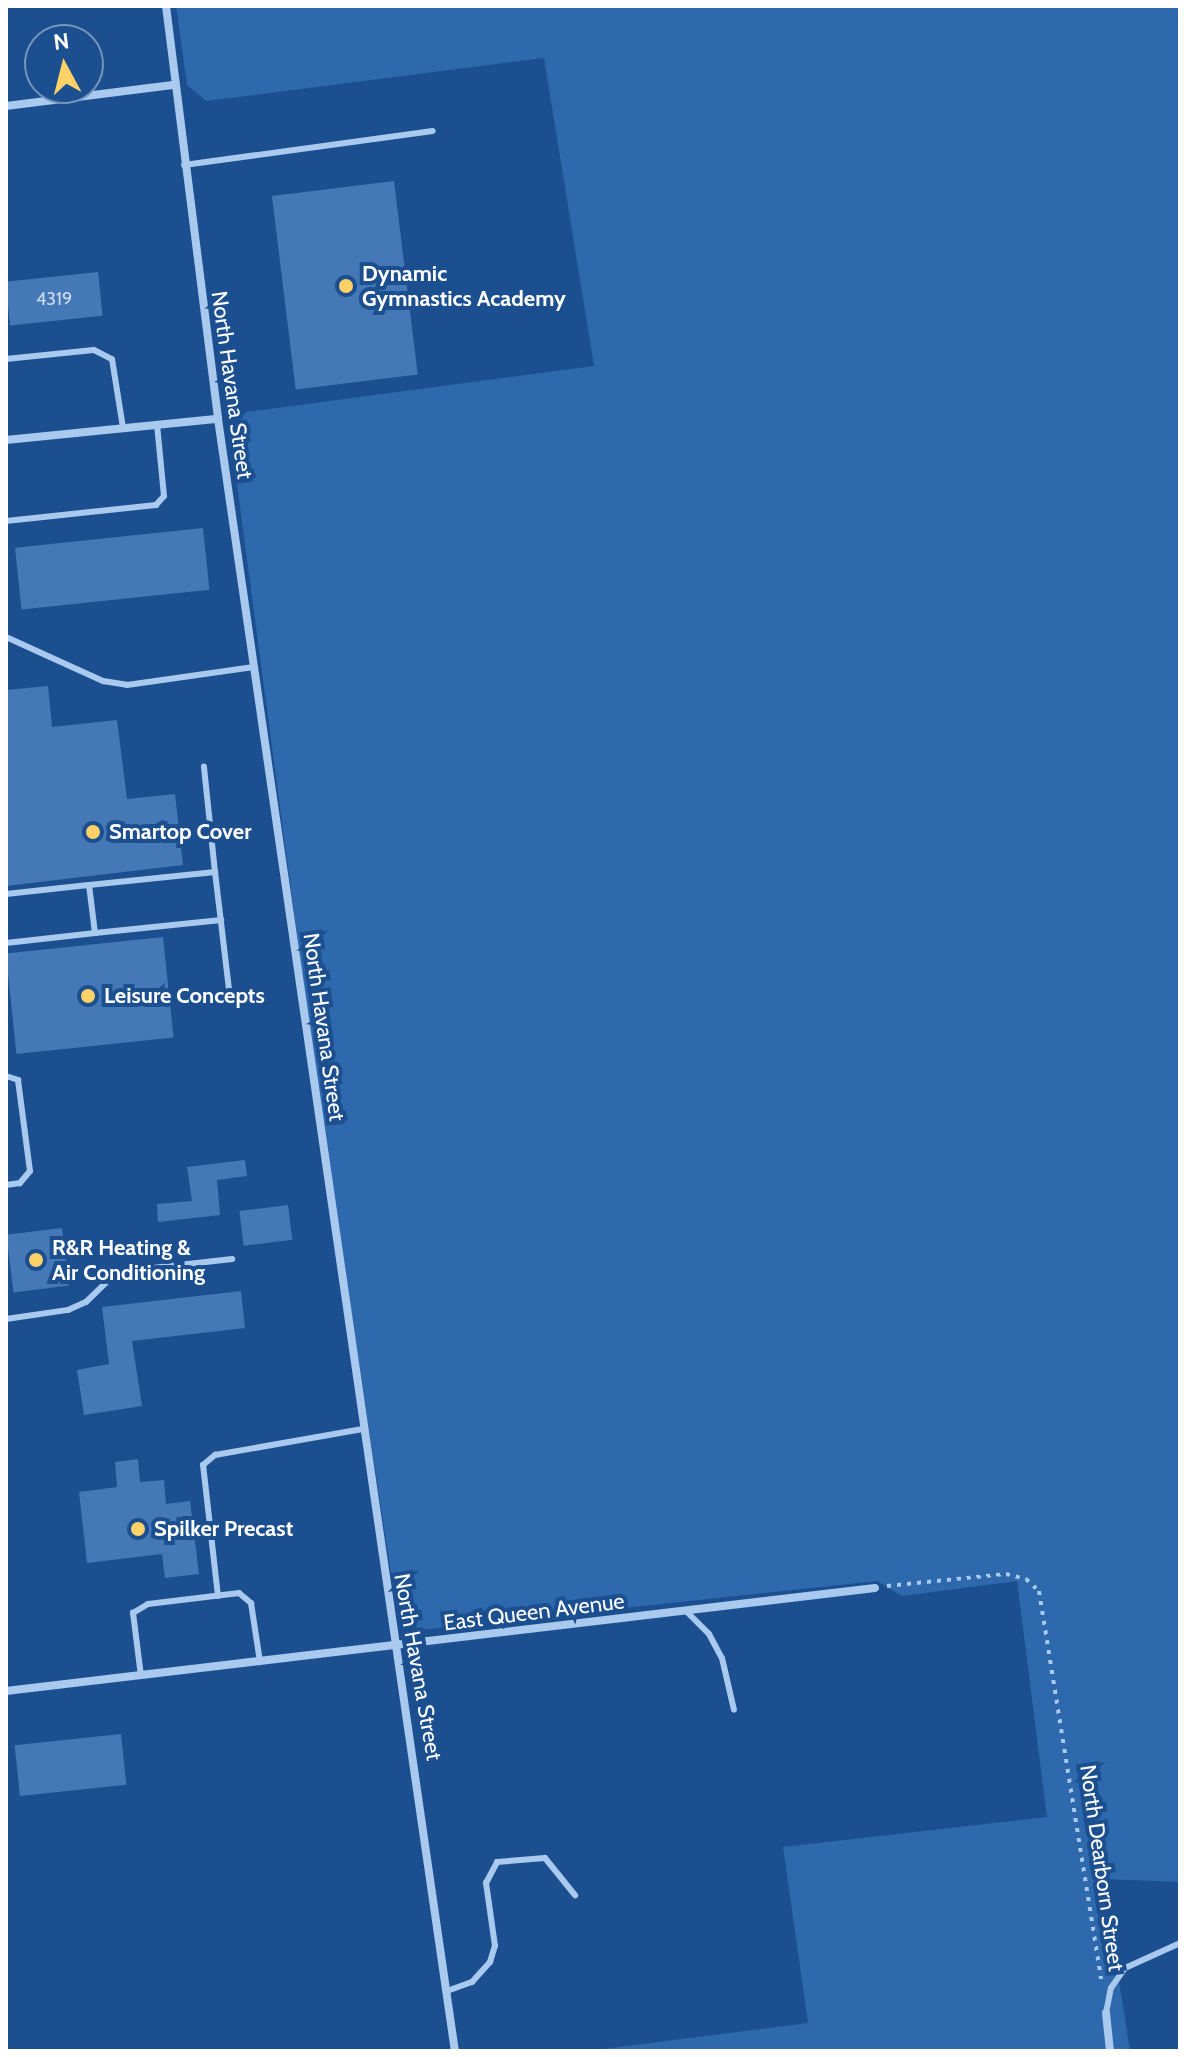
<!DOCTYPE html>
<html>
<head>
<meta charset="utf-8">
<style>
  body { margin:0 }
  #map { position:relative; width:1186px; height:2057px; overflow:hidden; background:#1b4f8f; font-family:Cabin,sans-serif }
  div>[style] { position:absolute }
  .green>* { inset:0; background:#2e69ad }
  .building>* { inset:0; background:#4478b7; transform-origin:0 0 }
  .path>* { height:4px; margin-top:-2px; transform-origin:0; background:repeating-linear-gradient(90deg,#a9c9ee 0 4px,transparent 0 10px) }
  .service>* { height:6px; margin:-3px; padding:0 3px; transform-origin:3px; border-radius:3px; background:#a9c9ee }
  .minor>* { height:8px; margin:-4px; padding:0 4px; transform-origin:4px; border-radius:4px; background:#a9c9ee }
  .dots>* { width:22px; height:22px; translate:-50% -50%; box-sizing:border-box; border:4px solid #1b4f8f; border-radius:50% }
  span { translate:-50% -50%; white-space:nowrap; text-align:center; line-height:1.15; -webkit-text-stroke:8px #1b4f8f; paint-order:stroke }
  .number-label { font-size:18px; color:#d0dded }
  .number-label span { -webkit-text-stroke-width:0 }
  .poi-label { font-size:22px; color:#fff; font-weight:700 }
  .left { translate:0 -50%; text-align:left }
  .street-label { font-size:22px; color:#fff }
  .frame { position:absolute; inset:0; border:8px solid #fff; pointer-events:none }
  .north { position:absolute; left:24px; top:24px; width:80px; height:80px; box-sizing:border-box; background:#1b4f8f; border:2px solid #7695bc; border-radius:50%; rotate:353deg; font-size:22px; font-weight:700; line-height:32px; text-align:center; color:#fff }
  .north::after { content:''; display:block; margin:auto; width:28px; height:36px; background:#ffd166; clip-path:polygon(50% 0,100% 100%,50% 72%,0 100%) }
</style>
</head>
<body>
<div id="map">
  <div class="green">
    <i style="clip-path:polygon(176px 6px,1180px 6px,1180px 1882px,1103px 1879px,1130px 2051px,587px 2051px,808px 2023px,783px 1847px,1047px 1817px,1017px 1581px,902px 1596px,877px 1581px,419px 1630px,396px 1606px,320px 1107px,230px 432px,246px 412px,594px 366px,544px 58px,206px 101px,187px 85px)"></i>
  </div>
  <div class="building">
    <i style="left:394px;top:181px;width:195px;height:123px;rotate:83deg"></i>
    <i style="left:98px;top:272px;width:44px;height:93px;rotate:84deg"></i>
    <i style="left:203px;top:528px;width:62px;height:189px;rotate:84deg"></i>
    <i style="clip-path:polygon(48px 686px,52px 727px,117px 720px,127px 799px,175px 794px,183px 865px,6px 886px,6px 690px)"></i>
    <i style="left:163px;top:937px;width:101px;height:158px;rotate:84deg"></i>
    <i style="clip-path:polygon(245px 1160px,247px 1176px,217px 1180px,220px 1215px,158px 1222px,157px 1204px,192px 1201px,187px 1167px)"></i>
    <i style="left:288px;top:1205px;width:35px;height:49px;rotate:83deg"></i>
    <i style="left:62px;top:1228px;width:58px;height:56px;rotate:83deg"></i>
    <i style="clip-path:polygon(241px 1291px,245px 1328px,132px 1341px,142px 1406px,84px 1415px,77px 1370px,109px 1364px,102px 1307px)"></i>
    <i style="clip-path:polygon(138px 1459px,140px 1482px,164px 1480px,166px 1504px,190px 1501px,199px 1574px,165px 1578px,162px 1554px,87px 1563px,79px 1492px,117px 1487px,115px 1462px)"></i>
    <i style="left:121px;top:1734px;width:51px;height:107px;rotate:84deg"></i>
  </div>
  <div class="path">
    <i style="left:887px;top:1586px;width:120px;rotate:-5.8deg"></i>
    <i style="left:1006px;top:1574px;width:21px;rotate:14deg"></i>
    <i style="left:1026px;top:1579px;width:18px;rotate:43deg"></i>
    <i style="left:1039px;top:1591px;width:393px;rotate:80.9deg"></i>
  </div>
  <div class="service">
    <i style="left:184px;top:165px;width:251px;rotate:-7.8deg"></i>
    <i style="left:6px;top:359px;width:88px;rotate:-5.8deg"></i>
    <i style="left:94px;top:350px;width:20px;rotate:27deg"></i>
    <i style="left:112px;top:359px;width:70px;rotate:80.9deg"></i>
    <i style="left:6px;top:521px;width:151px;rotate:-6.1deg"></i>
    <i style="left:156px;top:505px;width:12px;rotate:-48deg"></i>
    <i style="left:164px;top:496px;width:71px;rotate:-95.6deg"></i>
    <i style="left:6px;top:637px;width:107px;rotate:24.4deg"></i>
    <i style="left:103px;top:681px;width:24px;rotate:9deg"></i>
    <i style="left:127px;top:685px;width:128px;rotate:-8.1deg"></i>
    <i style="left:215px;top:872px;width:127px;rotate:83.2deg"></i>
    <i style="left:6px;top:894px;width:83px;rotate:-6.2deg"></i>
    <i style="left:95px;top:933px;width:127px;rotate:-5.9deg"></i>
    <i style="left:6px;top:943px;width:90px;rotate:-6.4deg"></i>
    <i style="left:95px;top:933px;width:48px;rotate:-97.1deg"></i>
    <i style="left:89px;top:885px;width:127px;rotate:-5.9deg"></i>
    <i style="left:215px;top:872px;width:106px;rotate:-96deg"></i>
    <i style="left:6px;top:1076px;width:13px;rotate:18deg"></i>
    <i style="left:18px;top:1080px;width:92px;rotate:82.5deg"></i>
    <i style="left:30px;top:1171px;width:16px;rotate:130deg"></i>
    <i style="left:20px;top:1183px;width:14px;rotate:172deg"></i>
    <i style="left:6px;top:1319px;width:63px;rotate:-8.3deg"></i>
    <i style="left:68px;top:1310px;width:20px;rotate:-24deg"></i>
    <i style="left:86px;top:1302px;width:43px;rotate:-44.1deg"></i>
    <i style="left:117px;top:1272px;width:116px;rotate:-6.4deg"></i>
    <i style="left:218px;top:1596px;width:132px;rotate:-96.5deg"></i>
    <i style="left:203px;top:1465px;width:16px;rotate:-40deg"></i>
    <i style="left:215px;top:1455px;width:150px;rotate:-10deg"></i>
    <i style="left:687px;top:1612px;width:31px;rotate:45deg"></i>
    <i style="left:709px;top:1634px;width:27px;rotate:62deg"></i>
    <i style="left:722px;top:1658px;width:53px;rotate:77deg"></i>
    <i style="left:141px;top:1676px;width:64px;rotate:-97.2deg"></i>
    <i style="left:133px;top:1613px;width:17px;rotate:-31deg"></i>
    <i style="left:148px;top:1604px;width:92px;rotate:-6.9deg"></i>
    <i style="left:239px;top:1593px;width:16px;rotate:40deg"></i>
    <i style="left:251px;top:1603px;width:60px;rotate:81.3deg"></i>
    <i style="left:447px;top:1991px;width:27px;rotate:-20deg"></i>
    <i style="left:472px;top:1982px;width:27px;rotate:-48deg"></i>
    <i style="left:490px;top:1962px;width:17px;rotate:-73deg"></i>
    <i style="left:495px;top:1946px;width:64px;rotate:-98.1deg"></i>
    <i style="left:486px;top:1883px;width:24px;rotate:-62deg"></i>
    <i style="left:497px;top:1862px;width:48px;rotate:-4.8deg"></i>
    <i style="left:545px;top:1858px;width:48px;rotate:51deg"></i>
    <i style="left:1106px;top:2013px;width:25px;rotate:-79deg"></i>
    <i style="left:1111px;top:1988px;width:24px;rotate:-55deg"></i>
    <i style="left:1125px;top:1968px;width:60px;rotate:-24.4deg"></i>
  </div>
  <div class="minor">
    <i style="left:166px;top:6px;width:416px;rotate:82.8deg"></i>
    <i style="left:218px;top:419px;width:1649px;rotate:81.74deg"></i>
    <i style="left:6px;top:106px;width:168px;rotate:-7.2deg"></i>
    <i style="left:6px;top:440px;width:213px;rotate:-5.7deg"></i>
    <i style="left:6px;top:1691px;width:875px;rotate:-6.76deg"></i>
    <i style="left:1106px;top:2013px;width:38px;rotate:84deg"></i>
  </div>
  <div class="dots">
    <i style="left:346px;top:286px;background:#ffd166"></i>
    <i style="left:93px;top:832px;background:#ffd166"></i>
    <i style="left:88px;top:996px;background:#ffd166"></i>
    <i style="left:36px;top:1260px;background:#ffd166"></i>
    <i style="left:138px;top:1529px;background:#ffd166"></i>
  </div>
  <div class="number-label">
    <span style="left:54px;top:299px">4319</span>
  </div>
  <div class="poi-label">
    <span class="left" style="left:362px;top:286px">Dynamic<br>Gymnastics Academy</span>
    <span class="left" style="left:109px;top:832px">Smartop Cover</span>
    <span class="left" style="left:104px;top:996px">Leisure Concepts</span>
    <span class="left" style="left:52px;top:1260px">R&amp;R Heating &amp;<br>Air Conditioning</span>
    <span class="left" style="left:154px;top:1529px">Spilker Precast</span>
  </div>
  <div class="street-label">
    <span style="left:232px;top:385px;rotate:82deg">North Havana Street</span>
    <span style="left:324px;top:1027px;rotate:82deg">North Havana Street</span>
    <span style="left:534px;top:1612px;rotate:-7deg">East Queen Avenue</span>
    <span style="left:418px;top:1667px;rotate:80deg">North Havana Street</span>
    <span style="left:1102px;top:1868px;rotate:82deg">North Dearborn Street</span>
  </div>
  <div class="frame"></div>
  <div class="north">N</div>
</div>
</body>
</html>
